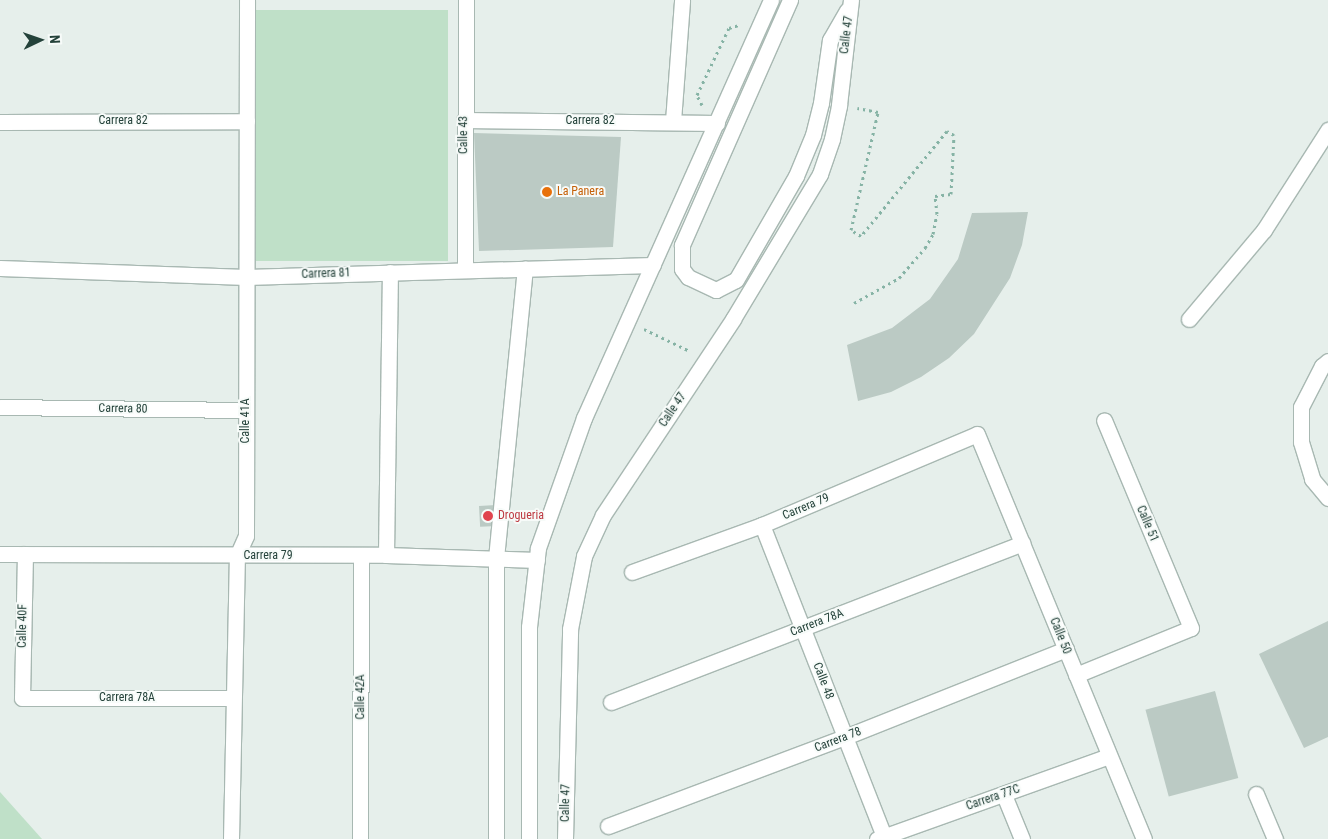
<!DOCTYPE html>
<html>
<head>
<meta charset="utf-8">
<style>
  body { margin:0 }
  #map { position:relative; width:1328px; height:839px; overflow:hidden; background:#e6efeb; font-family:"Roboto Condensed",sans-serif }
  div>[style] { position:absolute }
  .green>* { inset:0; background:#bfe0c8; transform-origin:0 0 }
  .building>* { inset:0; background:#bbcac4; transform-origin:0 0 }
  .path>* { height:3px; margin-top:-1.5px; transform-origin:0; background:repeating-linear-gradient(90deg,#86b3a5 0 2.5px,transparent 0 6.5px) }
  .roads { filter:drop-shadow(1px 0 #a8b8b2) drop-shadow(-1px 0 #a8b8b2) drop-shadow(0 1px #a8b8b2) drop-shadow(0 -1px #a8b8b2) }
  .pedestrian>* { height:15px; margin:-7.5px; padding:0 7.5px; transform-origin:7.5px; border-radius:7.5px; background:#fff }
  .minor>* { height:15px; margin:-7.5px; padding:0 7.5px; transform-origin:7.5px; border-radius:7.5px; background:#fff }
  .secondary>* { height:15px; margin:-7.5px; padding:0 7.5px; transform-origin:7.5px; border-radius:7.5px; background:#fff }
  .dots>* { width:14px; height:14px; translate:-50% -50%; box-sizing:border-box; border:2px solid #f7fbf9; border-radius:50% }
  span { translate:-50% -50%; white-space:nowrap; text-align:center; line-height:1.15; -webkit-text-stroke:4px #f7fbf9; paint-order:stroke }
  .street-label { font-size:12px; color:#24423a }
  .food-label { font-size:12px; color:#c56008 }
  .left { translate:0 -50%; text-align:left }
  .health-label { font-size:12px; color:#be3a42 }
  .north { position:absolute; left:15px; top:15px; width:50px; height:50px; -webkit-text-stroke:4px #f7fbf9; paint-order:stroke; rotate:87deg; font-size:14px; font-weight:700; line-height:20px; text-align:center; color:#24423a }
  .north::after { content:''; display:block; margin:auto; width:18px; height:22px; background:#24423a; clip-path:polygon(50% 0,100% 100%,50% 72%,0 100%) }
</style>
</head>
<body>
<div id="map">
  <div class="green">
    <i style="left:448px;top:10px;width:251px;height:193px;rotate:90deg"></i>
    <i style="clip-path:polygon(0 792px,42px 839px,0 839px)"></i>
  </div>
  <div class="building">
    <i style="clip-path:polygon(474px 133px,621px 137px,613px 247px,479px 251px)"></i>
    <i style="clip-path:polygon(1028px 212px,1022px 245px,1010px 278px,974px 334px,949px 358px,921px 377px,891px 392px,858px 401px,847px 345px,892px 328px,930px 299px,958px 259px,972px 213px)"></i>
    <i style="left:496px;top:505px;width:21px;height:17px;rotate:87deg"></i>
    <i style="clip-path:polygon(1328px 621px,1328px 737px,1304px 748px,1259px 654px)"></i>
    <i style="left:1215px;top:691px;width:90px;height:72px;rotate:75deg"></i>
  </div>
  <div class="path">
    <i style="left:702px;top:105px;width:11px;rotate:-117deg"></i>
    <i style="left:697px;top:95px;width:74px;rotate:-64.5deg"></i>
    <i style="left:729px;top:28px;width:10px;rotate:-17deg"></i>
    <i style="left:854px;top:303px;width:51px;rotate:-29.1deg"></i>
    <i style="left:899px;top:278px;width:40px;rotate:-49deg"></i>
    <i style="left:925px;top:248px;width:16px;rotate:-60deg"></i>
    <i style="left:933px;top:234px;width:20px;rotate:-79deg"></i>
    <i style="left:937px;top:214px;width:18px;rotate:-96deg"></i>
    <i style="left:935px;top:196px;width:16px;rotate:-7deg"></i>
    <i style="left:951px;top:194px;width:59px;rotate:-87.1deg"></i>
    <i style="left:954px;top:135px;width:8px;rotate:-150deg"></i>
    <i style="left:947px;top:131px;width:136px;rotate:129.3deg"></i>
    <i style="left:861px;top:236px;width:12px;rotate:-149deg"></i>
    <i style="left:851px;top:230px;width:121px;rotate:-77.1deg"></i>
    <i style="left:878px;top:112px;width:21px;rotate:-169deg"></i>
    <i style="left:644px;top:329px;width:51px;rotate:25.6deg"></i>
  </div>
  <div class="roads">
    <div class="pedestrian">
      <i style="left:762px;top:525px;width:334px;rotate:68.6deg"></i>
    </div>
    <div class="minor">
      <i style="left:464px;top:120px;width:253px;rotate:0.7deg"></i>
      <i style="left:673px;top:121px;width:121px;rotate:-85.7deg"></i>
      <i style="left:0;top:122px;width:247px;rotate:-0.2deg"></i>
      <i style="left:0;top:268px;width:246px;rotate:2.1deg"></i>
      <i style="left:246px;top:277px;width:407px;rotate:-1.7deg"></i>
      <i style="left:465px;top:270px;width:270px;rotate:-89.8deg"></i>
      <i style="left:1189px;top:319px;width:116px;rotate:-49.9deg"></i>
      <i style="left:1264px;top:230px;width:119px;rotate:-57.4deg"></i>
      <i style="left:1328px;top:361px;width:8px;rotate:140deg"></i>
      <i style="left:1322px;top:366px;width:46px;rotate:117.1deg"></i>
      <i style="left:1301px;top:407px;width:35px;rotate:90deg"></i>
      <i style="left:1301px;top:442px;width:39px;rotate:73deg"></i>
      <i style="left:1312px;top:479px;width:25px;rotate:50deg"></i>
      <i style="left:0;top:407px;width:246px;rotate:0.7deg"></i>
      <i style="left:0;top:554px;width:386px;rotate:0.1deg"></i>
      <i style="left:386px;top:555px;width:151px;rotate:1.9deg"></i>
      <i style="left:25px;top:554px;width:144px;rotate:91.2deg"></i>
      <i style="left:22px;top:698px;width:211px"></i>
      <i style="left:386px;top:555px;width:283px;rotate:-89.2deg"></i>
      <i style="left:632px;top:572px;width:138px;rotate:-19.9deg"></i>
      <i style="left:762px;top:525px;width:233px;rotate:-22.9deg"></i>
      <i style="left:977px;top:434px;width:438px;rotate:67.6deg"></i>
      <i style="left:1076px;top:675px;width:124px;rotate:-22.2deg"></i>
      <i style="left:1191px;top:628px;width:225px;rotate:-112.7deg"></i>
      <i style="left:611px;top:702px;width:441px;rotate:-21.1deg"></i>
      <i style="left:1256px;top:794px;width:49px;rotate:67.1deg"></i>
      <i style="left:1004px;top:795px;width:48px;rotate:67.8deg"></i>
      <i style="left:608px;top:826px;width:253px;rotate:-20.6deg"></i>
      <i style="left:845px;top:737px;width:238px;rotate:-21.7deg"></i>
      <i style="left:231px;top:839px;width:283px;rotate:-88.8deg"></i>
      <i style="left:237px;top:556px;width:22px;rotate:-66deg"></i>
      <i style="left:246px;top:536px;width:536px;rotate:-89.89deg"></i>
      <i style="left:360px;top:839px;width:284px;rotate:-89.8deg"></i>
      <i style="left:496px;top:839px;width:281px;rotate:-90deg"></i>
      <i style="left:496px;top:558px;width:291px;rotate:-84.3deg"></i>
      <i style="left:877px;top:839px;width:246px;rotate:-19.7deg"></i>
    </div>
    <div class="secondary">
      <i style="left:790px;top:0;width:268px;rotate:113.8deg"></i>
      <i style="left:682px;top:245px;width:24px;rotate:90deg"></i>
      <i style="left:682px;top:269px;width:10px;rotate:53deg"></i>
      <i style="left:688px;top:277px;width:31px;rotate:25deg"></i>
      <i style="left:716px;top:290px;width:22px;rotate:-27deg"></i>
      <i style="left:736px;top:280px;width:120px;rotate:-60deg"></i>
      <i style="left:796px;top:176px;width:44px;rotate:-67.5deg"></i>
      <i style="left:813px;top:135px;width:33px;rotate:-76deg"></i>
      <i style="left:821px;top:103px;width:64px;rotate:-81.9deg"></i>
      <i style="left:830px;top:40px;width:34px;rotate:-60deg"></i>
      <i style="left:529px;top:839px;width:212px;rotate:-90deg"></i>
      <i style="left:529px;top:627px;width:80px;rotate:-83.5deg"></i>
      <i style="left:538px;top:548px;width:138px;rotate:-70.5deg"></i>
      <i style="left:584px;top:418px;width:458px;rotate:-65.9deg"></i>
      <i style="left:565px;top:839px;width:210px;rotate:-88.6deg"></i>
      <i style="left:570px;top:629px;width:74px;rotate:-79.1deg"></i>
      <i style="left:584px;top:556px;width:45px;rotate:-65.1deg"></i>
      <i style="left:603px;top:515px;width:235px;rotate:-56.4deg"></i>
      <i style="left:733px;top:319px;width:169px;rotate:-59deg"></i>
      <i style="left:820px;top:174px;width:37px;rotate:-71deg"></i>
      <i style="left:832px;top:139px;width:35px;rotate:-78deg"></i>
      <i style="left:839px;top:105px;width:106px;rotate:-83.5deg"></i>
    </div>
  </div>
  <div class="dots">
    <i style="left:547px;top:192px;background:#e8710a"></i>
    <i style="left:488px;top:516px;background:#e0444e"></i>
  </div>
  <div class="street-label">
    <span style="left:847px;top:35px;rotate:-83deg">Calle 47</span>
    <span style="left:123px;top:121px">Carrera 82</span>
    <span style="left:590px;top:121px">Carrera 82</span>
    <span style="left:464px;top:135px;rotate:-90deg">Calle 43</span>
    <span style="left:326px;top:274px;rotate:-2deg">Carrera 81</span>
    <span style="left:123px;top:409px;rotate:1deg">Carrera 80</span>
    <span style="left:673px;top:410px;rotate:-56deg">Calle 47</span>
    <span style="left:246px;top:421px;rotate:-90deg">Calle 41A</span>
    <span style="left:806px;top:507px;rotate:-23deg">Carrera 79</span>
    <span style="left:1147px;top:524px;rotate:67deg">Calle 51</span>
    <span style="left:268px;top:556px">Carrera 79</span>
    <span style="left:817px;top:623px;rotate:-21deg">Carrera 78A</span>
    <span style="left:23px;top:626px;rotate:-89deg">Calle 40F</span>
    <span style="left:1060px;top:636px;rotate:68deg">Calle 50</span>
    <span style="left:823px;top:681px;rotate:69deg">Calle 48</span>
    <span style="left:361px;top:697px;rotate:-90deg">Calle 42A</span>
    <span style="left:127px;top:698px">Carrera 78A</span>
    <span style="left:838px;top:740px;rotate:-21deg">Carrera 78</span>
    <span style="left:993px;top:798px;rotate:-19deg">Carrera 77C</span>
    <span style="left:566px;top:803px;rotate:-89deg">Calle 47</span>
  </div>
  <div class="food-label">
    <span class="left" style="left:557px;top:192px">La Panera</span>
  </div>
  <div class="health-label">
    <span class="left" style="left:498px;top:516px">Drogueria</span>
  </div>
  <div class="north">N</div>
</div>
</body>
</html>
